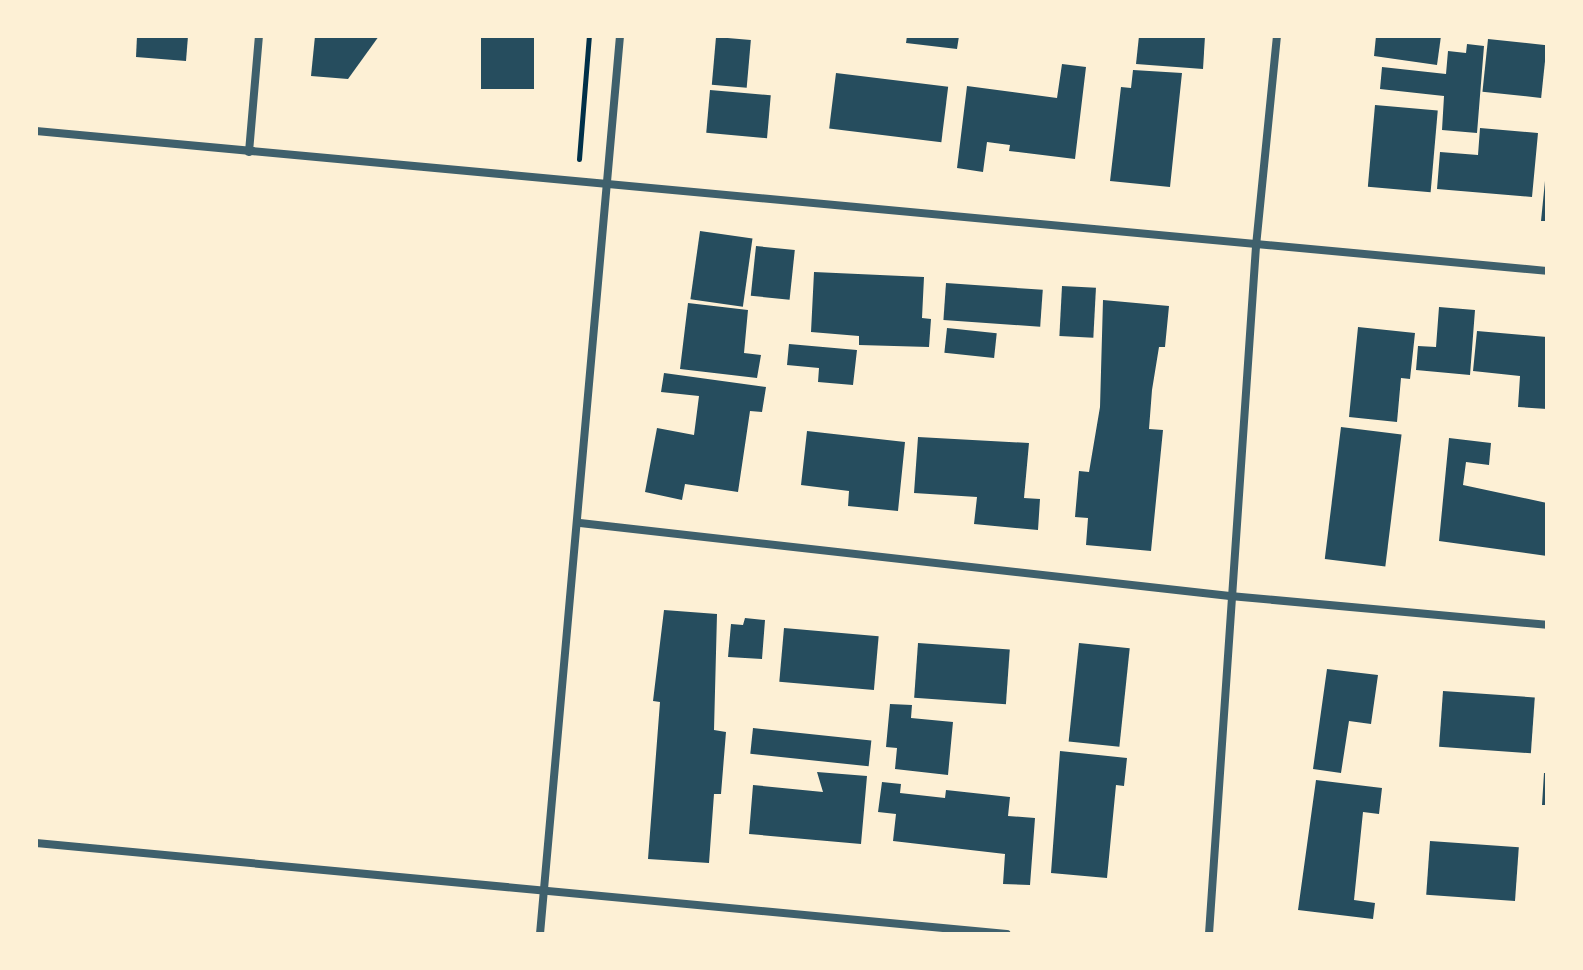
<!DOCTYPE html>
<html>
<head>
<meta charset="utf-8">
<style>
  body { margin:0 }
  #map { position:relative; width:1583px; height:970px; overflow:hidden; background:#fdf0d5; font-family:"PT Serif",serif }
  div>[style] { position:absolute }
  .building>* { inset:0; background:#264d5e; transform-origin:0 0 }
  .path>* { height:5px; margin:-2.5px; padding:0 2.5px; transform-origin:2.5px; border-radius:2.5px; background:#003049 }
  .minor>* { height:8px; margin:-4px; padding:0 4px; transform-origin:4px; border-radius:4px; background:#3f606c }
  span { translate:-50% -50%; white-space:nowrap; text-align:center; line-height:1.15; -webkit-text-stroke:8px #fdf0d5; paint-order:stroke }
  .frame { position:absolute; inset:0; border:38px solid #fdf0d5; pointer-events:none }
</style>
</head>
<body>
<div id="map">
  <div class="building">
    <i style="clip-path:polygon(137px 36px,188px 36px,186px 61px,136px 57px)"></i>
    <i style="clip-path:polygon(315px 36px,379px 36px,348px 79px,311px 76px)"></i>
    <i style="left:481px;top:36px;width:53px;height:53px"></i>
    <i style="clip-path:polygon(907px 36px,959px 36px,957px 49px,906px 43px)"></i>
    <i style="clip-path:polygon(1139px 36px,1205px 36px,1203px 69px,1136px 64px)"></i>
    <i style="clip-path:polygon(1376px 36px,1441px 36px,1437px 65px,1374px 56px)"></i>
    <i style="left:716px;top:37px;width:35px;height:48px;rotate:5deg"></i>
    <i style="left:1488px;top:39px;width:59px;height:53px;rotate:6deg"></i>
    <i style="clip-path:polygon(1467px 44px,1484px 46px,1477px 133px,1442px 130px,1444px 96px,1380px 89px,1382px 67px,1446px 74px,1448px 51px,1466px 53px)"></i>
    <i style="clip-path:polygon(1062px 64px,1086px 67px,1075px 159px,1009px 151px,1010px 145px,987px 142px,983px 172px,957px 168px,967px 86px,1057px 98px)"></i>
    <i style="clip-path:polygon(1133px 70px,1182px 73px,1170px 187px,1110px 181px,1121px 87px,1131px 88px)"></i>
    <i style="left:836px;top:73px;width:113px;height:56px;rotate:7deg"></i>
    <i style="left:710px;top:90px;width:61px;height:43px;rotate:5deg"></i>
    <i style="left:1375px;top:105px;width:63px;height:82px;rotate:5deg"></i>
    <i style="clip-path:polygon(1480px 128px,1538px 133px,1532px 197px,1437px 189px,1440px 152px,1478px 155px)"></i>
    <i style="clip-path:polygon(1545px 181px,1547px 181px,1547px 221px,1541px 221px)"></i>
    <i style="left:700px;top:231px;width:53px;height:69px;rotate:8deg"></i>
    <i style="left:756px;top:246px;width:39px;height:50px;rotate:6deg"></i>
    <i style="clip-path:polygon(814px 272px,924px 277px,922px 318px,931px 319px,929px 347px,859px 345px,859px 336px,811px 332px)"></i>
    <i style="left:946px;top:283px;width:97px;height:37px;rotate:4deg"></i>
    <i style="left:1062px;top:286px;width:34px;height:50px;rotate:3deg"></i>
    <i style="clip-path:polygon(1103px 300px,1169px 306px,1165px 347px,1159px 347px,1152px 390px,1149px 429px,1163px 430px,1151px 551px,1086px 545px,1088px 518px,1075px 517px,1079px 471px,1089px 472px,1100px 407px)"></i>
    <i style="clip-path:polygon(688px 303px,748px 310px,744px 353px,761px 355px,757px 378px,680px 369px)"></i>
    <i style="clip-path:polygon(1439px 307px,1475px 310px,1470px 375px,1416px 370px,1418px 346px,1436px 347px)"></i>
    <i style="clip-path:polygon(1358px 327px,1415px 333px,1410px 379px,1401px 378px,1397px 422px,1349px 417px)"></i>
    <i style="left:947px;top:328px;width:50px;height:25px;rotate:6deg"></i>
    <i style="clip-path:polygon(1477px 331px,1547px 337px,1547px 409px,1518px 407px,1520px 376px,1473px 371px)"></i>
    <i style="clip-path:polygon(789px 344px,857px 350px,853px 385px,818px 382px,819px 368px,787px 365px)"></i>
    <i style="clip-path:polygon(664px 373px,766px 387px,762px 412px,750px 411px,738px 492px,685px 484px,682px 500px,645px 492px,657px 428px,694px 435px,699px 396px,661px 392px)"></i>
    <i style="left:1341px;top:427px;width:61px;height:133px;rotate:7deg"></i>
    <i style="clip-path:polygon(807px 431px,905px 442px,898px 511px,848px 506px,849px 491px,801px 485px)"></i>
    <i style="clip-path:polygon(918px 437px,1029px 443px,1024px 498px,1040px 499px,1038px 530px,974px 524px,977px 497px,914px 493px)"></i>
    <i style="clip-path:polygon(1449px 438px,1491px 443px,1489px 465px,1466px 462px,1463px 485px,1547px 503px,1547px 556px,1439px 541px)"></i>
    <i style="clip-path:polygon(664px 610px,717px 614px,714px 730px,726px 732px,721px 794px,714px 794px,709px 863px,648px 859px,660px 702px,653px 701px)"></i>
    <i style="clip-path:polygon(745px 618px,765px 620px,762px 659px,728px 657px,731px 624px,743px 625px)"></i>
    <i style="left:784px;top:628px;width:95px;height:54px;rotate:5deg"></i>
    <i style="left:918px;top:643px;width:92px;height:55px;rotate:4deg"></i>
    <i style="left:1079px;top:643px;width:51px;height:99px;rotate:6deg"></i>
    <i style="clip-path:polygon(1327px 669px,1378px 675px,1371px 724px,1349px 721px,1341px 773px,1313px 769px)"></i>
    <i style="left:1443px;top:691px;width:92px;height:56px;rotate:4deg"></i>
    <i style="clip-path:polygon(890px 704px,912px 705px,911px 718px,953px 722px,948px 775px,895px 769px,897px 748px,886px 747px)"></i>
    <i style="left:753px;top:728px;width:119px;height:26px;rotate:6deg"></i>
    <i style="clip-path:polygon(1060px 751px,1127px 758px,1124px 786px,1116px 785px,1107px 878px,1051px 873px)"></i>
    <i style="clip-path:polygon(817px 772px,867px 776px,861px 844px,749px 834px,753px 785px,823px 792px)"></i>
    <i style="clip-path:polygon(1544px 773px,1547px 773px,1547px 805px,1542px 805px)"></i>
    <i style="clip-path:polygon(1316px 780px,1382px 788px,1379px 814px,1363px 812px,1354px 900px,1375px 903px,1373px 919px,1298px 910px)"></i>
    <i style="clip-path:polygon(882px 782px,901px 784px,900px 793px,945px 798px,946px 790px,1010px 797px,1008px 816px,1035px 818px,1030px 885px,1003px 884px,1005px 854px,893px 841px,896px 814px,878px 812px)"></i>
    <i style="left:1430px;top:841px;width:89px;height:54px;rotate:4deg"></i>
  </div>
  <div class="path">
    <i style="left:579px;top:159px;width:123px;rotate:-85.4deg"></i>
  </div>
  <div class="minor">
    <i style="left:36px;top:131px;width:1517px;rotate:5.29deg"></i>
    <i style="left:249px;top:152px;width:116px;rotate:-85.1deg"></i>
    <i style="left:580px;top:523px;width:654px;rotate:6.41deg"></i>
    <i style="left:1230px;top:596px;width:318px;rotate:5.2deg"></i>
    <i style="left:36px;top:843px;width:975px;rotate:5.35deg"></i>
    <i style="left:540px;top:934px;width:902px;rotate:-84.91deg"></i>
    <i style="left:1209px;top:934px;width:690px;rotate:-86.09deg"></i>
    <i style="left:1256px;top:246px;width:211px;rotate:-84.3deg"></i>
  </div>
  <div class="frame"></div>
</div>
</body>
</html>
